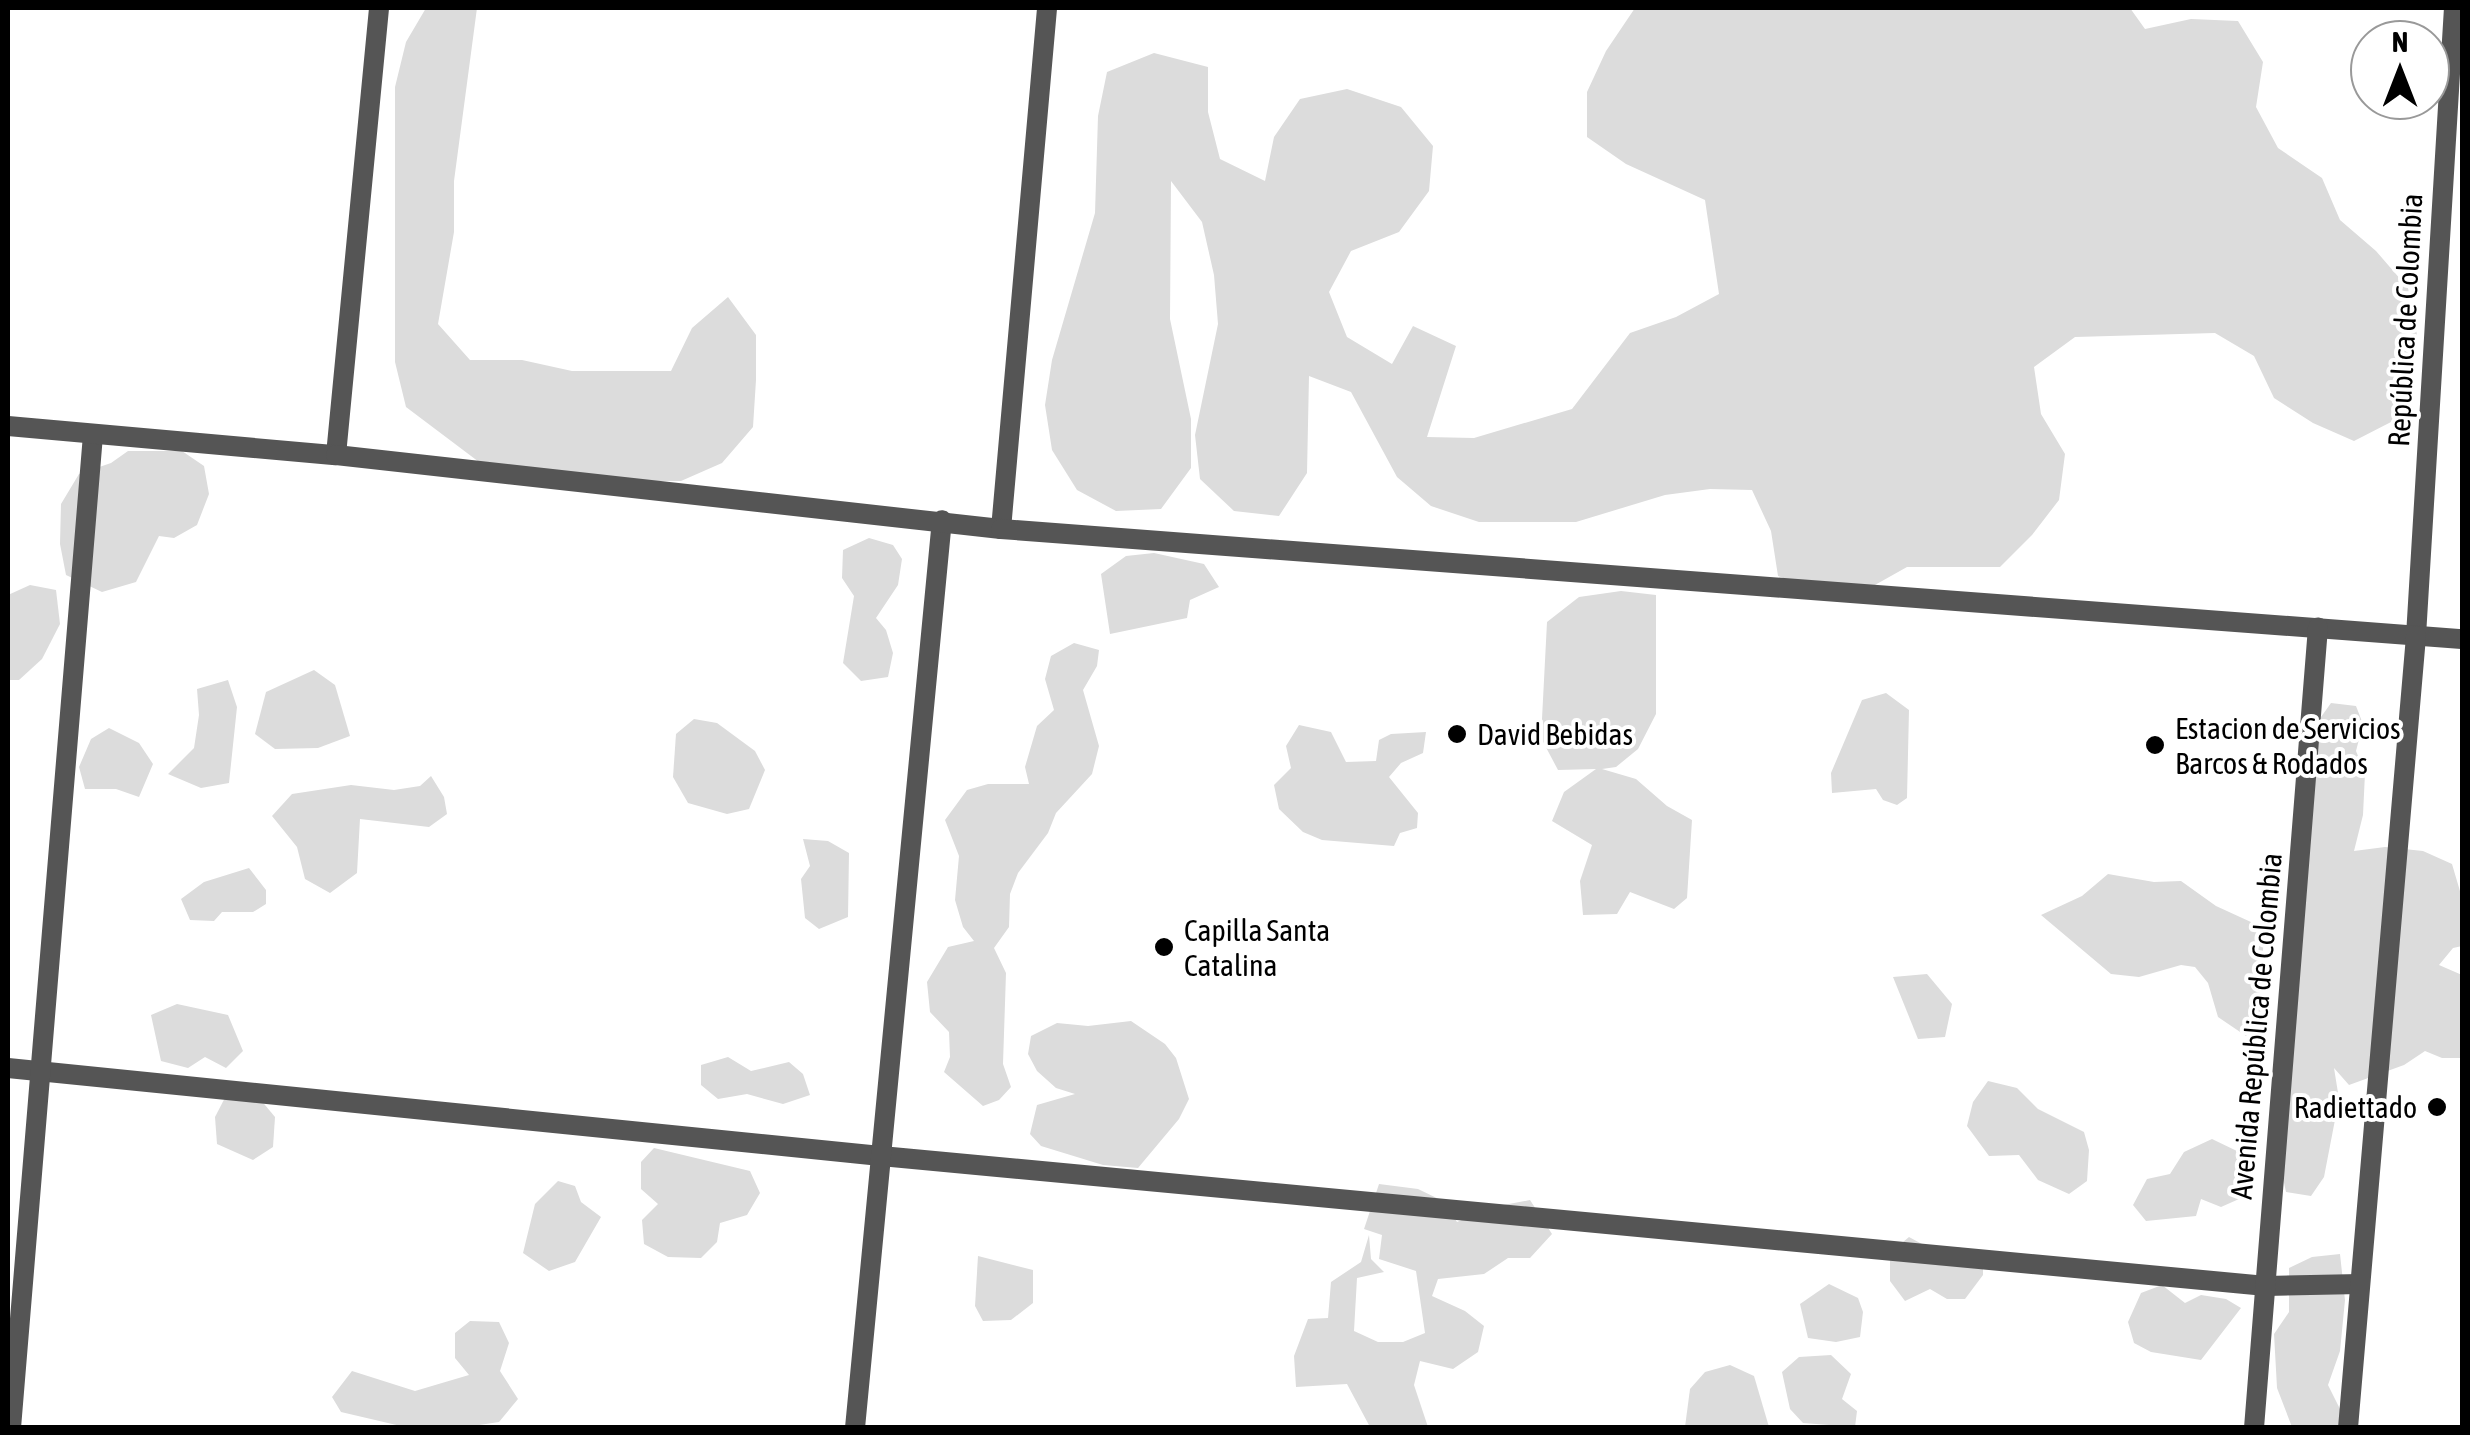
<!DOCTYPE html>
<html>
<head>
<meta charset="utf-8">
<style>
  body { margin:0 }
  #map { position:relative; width:2470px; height:1435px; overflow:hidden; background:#fff; font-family:"Asap Condensed",sans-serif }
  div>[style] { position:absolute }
  .green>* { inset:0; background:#dcdcdc }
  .minor>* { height:20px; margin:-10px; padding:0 10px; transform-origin:10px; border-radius:10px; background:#555 }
  .tertiary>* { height:20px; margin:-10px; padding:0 10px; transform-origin:10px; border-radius:10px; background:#555 }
  .dots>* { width:28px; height:28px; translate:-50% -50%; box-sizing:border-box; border:5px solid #fff; border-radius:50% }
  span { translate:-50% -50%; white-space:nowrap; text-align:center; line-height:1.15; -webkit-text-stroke:8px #fff; paint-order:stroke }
  .street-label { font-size:30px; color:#000 }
  .poi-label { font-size:30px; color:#000 }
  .left { translate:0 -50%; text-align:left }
  .right { translate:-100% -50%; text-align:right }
  .frame { position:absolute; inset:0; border:10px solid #000; pointer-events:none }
  .north { position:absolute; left:2350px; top:20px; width:100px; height:100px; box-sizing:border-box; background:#fff; border:2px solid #999; border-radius:50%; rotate:0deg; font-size:28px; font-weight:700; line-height:40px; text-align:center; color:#000 }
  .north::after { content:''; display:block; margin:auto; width:35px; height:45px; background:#000; clip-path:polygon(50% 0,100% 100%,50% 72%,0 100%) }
</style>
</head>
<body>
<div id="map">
  <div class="green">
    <i style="clip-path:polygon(426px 8px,477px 8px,454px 181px,454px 232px,438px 324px,470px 360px,522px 360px,572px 371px,671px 371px,692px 328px,728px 297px,756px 335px,756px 380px,753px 427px,722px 463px,681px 481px,636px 481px,479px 462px,406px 407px,395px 362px,395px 87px,406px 42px)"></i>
    <i style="clip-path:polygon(1635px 8px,2130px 8px,2145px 29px,2191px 19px,2238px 21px,2263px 62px,2256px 107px,2278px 148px,2322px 178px,2340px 220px,2376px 251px,2408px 288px,2417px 335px,2413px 380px,2393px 421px,2354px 441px,2313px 423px,2274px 398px,2254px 356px,2215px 333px,2075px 337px,2034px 367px,2041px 414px,2065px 454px,2059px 500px,2032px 535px,2000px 567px,1907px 567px,1866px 590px,1823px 592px,1778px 576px,1771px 531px,1752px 490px,1710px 489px,1665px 495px,1576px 522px,1479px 522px,1431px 506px,1397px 477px,1351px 392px,1309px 376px,1307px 473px,1279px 516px,1234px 511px,1200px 479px,1195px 435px,1218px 324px,1214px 275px,1202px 222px,1171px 181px,1170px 319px,1191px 419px,1191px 468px,1161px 509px,1116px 511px,1077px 490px,1052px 450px,1045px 405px,1052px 360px,1095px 213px,1098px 116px,1107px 72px,1154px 53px,1208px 67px,1208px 112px,1220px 159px,1265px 181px,1274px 137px,1300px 99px,1347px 89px,1401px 107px,1433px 146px,1429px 191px,1399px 232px,1351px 251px,1329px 292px,1347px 337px,1392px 364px,1413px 326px,1456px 346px,1427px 437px,1474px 438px,1572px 409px,1630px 333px,1676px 317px,1719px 294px,1705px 200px,1626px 164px,1587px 137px,1587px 92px,1606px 51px)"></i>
    <i style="clip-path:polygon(128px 451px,182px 451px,204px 466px,209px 494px,197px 525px,174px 538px,159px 536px,136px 582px,102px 592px,66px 575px,60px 544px,61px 504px,79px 474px,111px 463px)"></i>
    <i style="clip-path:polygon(869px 538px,893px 545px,902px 559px,898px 585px,876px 618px,886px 630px,893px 653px,888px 677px,861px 681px,843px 663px,854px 596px,842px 578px,843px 550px)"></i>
    <i style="clip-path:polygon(1154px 553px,1204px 564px,1219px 587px,1190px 600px,1187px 618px,1110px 634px,1101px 574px,1126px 556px)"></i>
    <i style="clip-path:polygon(30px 585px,56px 590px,60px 624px,42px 659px,19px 680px,8px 680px,8px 595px)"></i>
    <i style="clip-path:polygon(1621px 591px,1656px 595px,1656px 714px,1638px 749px,1616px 767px,1602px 769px,1636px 779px,1667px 806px,1692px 820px,1687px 898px,1674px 909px,1630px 892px,1617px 914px,1583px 915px,1580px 881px,1592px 845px,1552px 821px,1564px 792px,1596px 769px,1558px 770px,1541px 738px,1547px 622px,1579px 597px)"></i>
    <i style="clip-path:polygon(1074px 643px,1099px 650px,1097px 666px,1083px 690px,1099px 746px,1092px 774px,1056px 813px,1048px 833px,1018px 873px,1010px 894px,1009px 927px,994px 948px,1006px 973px,1003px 1064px,1011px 1087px,999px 1100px,983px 1106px,944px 1072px,950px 1057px,949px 1032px,930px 1012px,927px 982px,948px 947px,974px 941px,963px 927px,955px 900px,959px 856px,945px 820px,967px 790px,988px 784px,1029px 784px,1025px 767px,1037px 726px,1054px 710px,1045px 679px,1051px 656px)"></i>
    <i style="clip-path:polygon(314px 670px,335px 685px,350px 736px,318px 748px,275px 749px,255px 734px,266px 692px)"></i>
    <i style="clip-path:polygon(228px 680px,237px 707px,229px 783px,201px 788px,168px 774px,194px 748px,199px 715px,197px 689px)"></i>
    <i style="clip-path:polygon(1886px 693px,1909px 710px,1907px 798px,1897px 805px,1883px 800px,1876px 789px,1832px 793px,1831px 773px,1862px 700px)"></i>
    <i style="clip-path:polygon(2331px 703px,2356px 706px,2363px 724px,2356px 751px,2365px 773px,2363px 815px,2354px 851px,2385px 847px,2423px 851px,2452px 864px,2462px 898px,2462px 946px,2453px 948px,2439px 965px,2462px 975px,2462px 1058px,2442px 1058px,2425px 1051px,2404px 1065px,2349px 1085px,2334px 1068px,2339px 1099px,2324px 1177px,2311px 1196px,2286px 1192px,2277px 1150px,2316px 724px)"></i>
    <i style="clip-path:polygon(694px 719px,717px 723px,755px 751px,765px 770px,749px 809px,727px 814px,688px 803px,673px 777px,676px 734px)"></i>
    <i style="clip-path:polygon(1299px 725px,1331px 732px,1346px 762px,1376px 761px,1379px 740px,1391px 734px,1426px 732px,1423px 753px,1401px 763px,1389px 777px,1418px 813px,1417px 828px,1400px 833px,1394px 846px,1322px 840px,1303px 832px,1279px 809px,1274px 785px,1291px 768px,1286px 746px)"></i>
    <i style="clip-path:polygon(109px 728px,139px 743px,153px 764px,139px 797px,116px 789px,85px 789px,79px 767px,91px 739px)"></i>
    <i style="clip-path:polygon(431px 776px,444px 797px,447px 814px,429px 827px,360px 819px,357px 873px,330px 893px,305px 879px,297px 847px,272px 816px,292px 794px,351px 785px,394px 790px,420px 786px)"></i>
    <i style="clip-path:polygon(803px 839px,828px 841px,849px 853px,848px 917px,819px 929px,805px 918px,801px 879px,810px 866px)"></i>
    <i style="clip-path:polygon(249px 868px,266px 890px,266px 904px,253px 912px,222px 912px,214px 921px,190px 920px,181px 899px,204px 882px)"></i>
    <i style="clip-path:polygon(2108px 874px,2154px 882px,2181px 881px,2216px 906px,2264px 928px,2260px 1019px,2246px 1036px,2218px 1017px,2208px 983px,2195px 967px,2181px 965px,2139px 977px,2111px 974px,2041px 915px,2082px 896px)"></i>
    <i style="clip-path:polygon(1927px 974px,1952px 1004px,1945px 1037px,1918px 1039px,1893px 977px)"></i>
    <i style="clip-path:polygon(177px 1004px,228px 1015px,243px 1051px,226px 1068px,205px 1057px,188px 1068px,161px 1061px,151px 1015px)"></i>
    <i style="clip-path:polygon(1131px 1021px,1165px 1044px,1176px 1058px,1189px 1099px,1179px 1119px,1138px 1168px,1103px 1165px,1041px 1146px,1030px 1134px,1037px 1105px,1075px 1094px,1056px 1088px,1037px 1071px,1028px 1054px,1031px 1036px,1057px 1023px,1088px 1026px)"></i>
    <i style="clip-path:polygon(728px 1057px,751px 1071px,789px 1062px,803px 1074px,810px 1095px,783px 1104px,747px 1094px,718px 1099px,701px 1085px,701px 1065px)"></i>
    <i style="clip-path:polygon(1988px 1081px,2017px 1088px,2038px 1109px,2084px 1132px,2089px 1150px,2087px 1181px,2069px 1194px,2038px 1180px,2019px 1155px,1989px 1156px,1967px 1126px,1973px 1102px)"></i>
    <i style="clip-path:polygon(229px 1090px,255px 1093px,275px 1117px,273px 1147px,253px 1160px,217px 1144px,215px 1117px)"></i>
    <i style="clip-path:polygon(2212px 1139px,2239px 1152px,2250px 1168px,2248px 1195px,2221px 1207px,2201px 1199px,2196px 1216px,2146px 1221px,2133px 1205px,2147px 1179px,2170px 1174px,2184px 1152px)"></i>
    <i style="clip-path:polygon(654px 1148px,750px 1171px,760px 1193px,747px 1215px,720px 1223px,717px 1242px,701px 1258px,668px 1257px,644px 1244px,642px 1220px,658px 1204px,641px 1189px,641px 1162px)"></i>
    <i style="clip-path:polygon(558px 1181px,575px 1186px,581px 1202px,601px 1217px,575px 1262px,549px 1271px,523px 1253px,535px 1204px)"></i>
    <i style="clip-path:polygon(1379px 1184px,1418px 1189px,1445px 1202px,1457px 1222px,1493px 1207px,1530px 1200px,1552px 1234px,1530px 1258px,1508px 1258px,1484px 1274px,1438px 1279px,1432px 1296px,1465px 1311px,1484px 1326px,1478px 1352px,1453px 1369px,1420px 1361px,1414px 1385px,1428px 1427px,1370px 1427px,1347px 1384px,1296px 1387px,1294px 1356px,1308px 1319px,1328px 1318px,1331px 1282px,1361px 1262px,1369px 1235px,1371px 1259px,1384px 1272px,1357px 1278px,1354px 1331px,1378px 1342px,1403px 1342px,1425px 1333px,1416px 1271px,1379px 1259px,1382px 1235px,1364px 1229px)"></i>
    <i style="clip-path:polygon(1909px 1237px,1933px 1250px,1958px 1247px,1983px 1254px,1983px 1275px,1965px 1299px,1947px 1299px,1930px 1289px,1905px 1301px,1890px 1281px,1890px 1253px)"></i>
    <i style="clip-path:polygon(2340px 1254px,2345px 1300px,2340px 1351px,2328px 1385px,2348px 1425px,2292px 1427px,2277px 1388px,2274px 1334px,2289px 1312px,2289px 1268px,2312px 1257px)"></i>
    <i style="clip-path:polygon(978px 1256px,1033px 1270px,1033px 1303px,1011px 1320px,983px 1321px,975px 1306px)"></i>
    <i style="clip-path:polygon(1829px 1284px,1858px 1298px,1863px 1312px,1860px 1337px,1836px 1342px,1808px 1338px,1800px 1304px)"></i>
    <i style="clip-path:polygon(2162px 1285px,2185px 1303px,2201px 1295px,2226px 1299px,2241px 1308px,2201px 1360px,2151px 1352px,2134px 1343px,2128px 1322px,2141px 1293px)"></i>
    <i style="clip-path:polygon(470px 1321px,499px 1322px,509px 1343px,500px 1371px,518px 1399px,499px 1422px,466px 1427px,405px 1427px,341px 1412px,332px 1397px,352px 1371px,415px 1391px,469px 1375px,455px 1358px,455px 1333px)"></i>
    <i style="clip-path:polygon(1831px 1355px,1851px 1374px,1842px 1399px,1857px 1411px,1855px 1427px,1803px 1423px,1790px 1409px,1782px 1372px,1799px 1357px)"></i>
    <i style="clip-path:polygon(1730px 1365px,1754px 1376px,1769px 1427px,1685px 1427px,1690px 1389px,1705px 1372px)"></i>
  </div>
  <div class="minor">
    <i style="left:336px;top:455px;width:449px;rotate:-84.5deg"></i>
    <i style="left:1001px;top:529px;width:523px;rotate:-84.95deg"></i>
    <i style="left:2416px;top:636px;width:629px;rotate:-86.54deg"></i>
    <i style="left:8px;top:1068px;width:877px;rotate:5.76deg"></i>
    <i style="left:881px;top:1156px;width:1391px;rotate:5.36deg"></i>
    <i style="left:2266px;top:1286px;width:94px;rotate:-1.2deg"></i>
    <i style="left:11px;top:1428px;width:996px;rotate:-85.28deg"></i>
    <i style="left:855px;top:1428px;width:912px;rotate:-84.53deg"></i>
  </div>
  <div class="tertiary">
    <i style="left:8px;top:426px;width:329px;rotate:5.1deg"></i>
    <i style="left:336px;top:455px;width:669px;rotate:6.35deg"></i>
    <i style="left:1001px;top:529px;width:1465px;rotate:4.31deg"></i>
    <i style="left:2254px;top:1428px;width:803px;rotate:-85.43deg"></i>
    <i style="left:2348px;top:1428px;width:795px;rotate:-85.09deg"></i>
  </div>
  <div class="dots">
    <i style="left:1457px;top:734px;background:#000"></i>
    <i style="left:2155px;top:745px;background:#000"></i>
    <i style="left:1164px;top:947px;background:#000"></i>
    <i style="left:2437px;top:1107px;background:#000"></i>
  </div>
  <div class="street-label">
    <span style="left:2405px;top:320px;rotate:-87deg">República de Colombia</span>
    <span style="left:2256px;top:1026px;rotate:-85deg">Avenida República de Colombia</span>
  </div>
  <div class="poi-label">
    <span class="left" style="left:2175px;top:745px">Estacion de Servicios<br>Barcos &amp; Rodados</span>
    <span class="left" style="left:1477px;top:734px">David Bebidas</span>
    <span class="left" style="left:1184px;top:947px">Capilla Santa<br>Catalina</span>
    <span class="right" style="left:2417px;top:1107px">Radiettado</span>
  </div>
  <div class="frame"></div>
  <div class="north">N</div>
</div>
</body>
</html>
